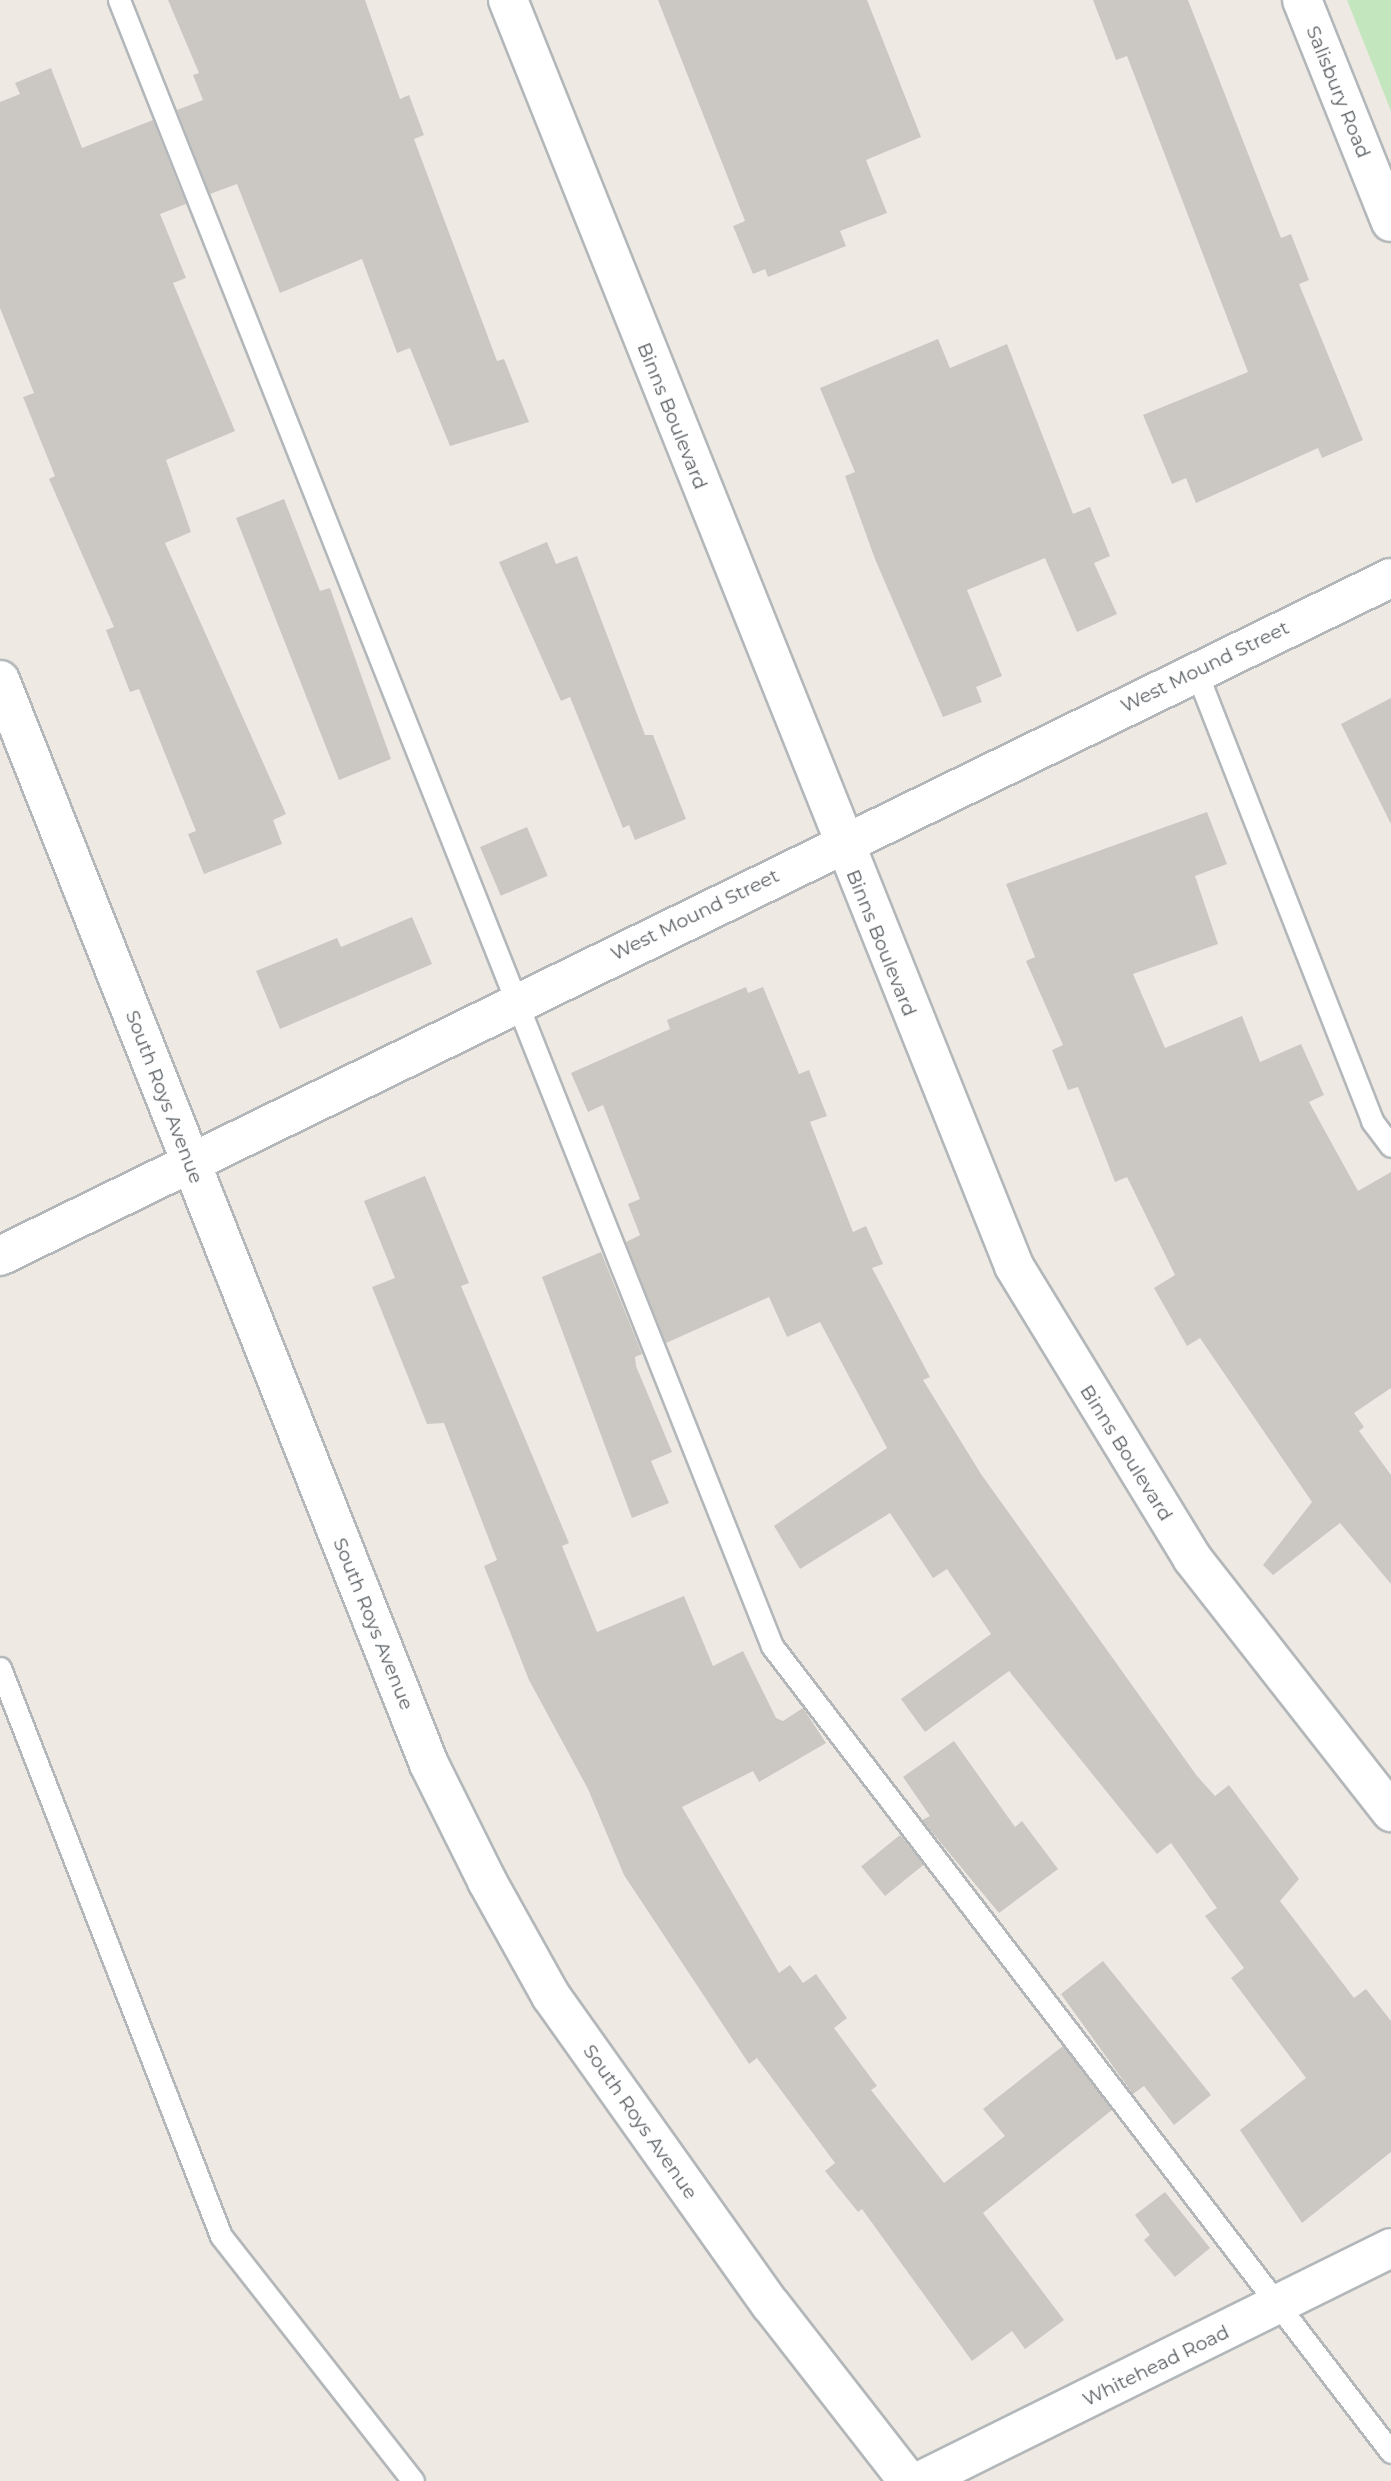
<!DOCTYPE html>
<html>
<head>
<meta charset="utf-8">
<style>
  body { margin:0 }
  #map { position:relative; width:1391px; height:2481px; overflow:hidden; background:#eeeae3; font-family:Montserrat,sans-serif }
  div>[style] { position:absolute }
  .green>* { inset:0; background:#c4e6bf }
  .building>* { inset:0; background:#cbc7c2; transform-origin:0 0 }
  .roads { filter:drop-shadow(2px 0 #b3b7ba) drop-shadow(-2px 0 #b3b7ba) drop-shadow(0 2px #b3b7ba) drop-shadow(0 -2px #b3b7ba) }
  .service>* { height:21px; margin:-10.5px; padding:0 10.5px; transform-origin:10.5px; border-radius:10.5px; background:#fff }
  .minor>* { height:38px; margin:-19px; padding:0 19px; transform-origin:19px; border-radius:19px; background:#fff }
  span { translate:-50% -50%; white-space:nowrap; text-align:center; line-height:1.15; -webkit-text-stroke:5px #fff; paint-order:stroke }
  .street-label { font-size:19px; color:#5b6064 }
</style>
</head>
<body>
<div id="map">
  <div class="green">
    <i style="clip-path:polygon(1347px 0,1391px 0,1391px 111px)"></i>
  </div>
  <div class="building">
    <i style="clip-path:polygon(168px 0,365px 0,400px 99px,409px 95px,424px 135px,414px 139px,497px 361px,504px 359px,529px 422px,450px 446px,410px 348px,397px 353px,362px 259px,280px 293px,237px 184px,210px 194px,177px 110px,203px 100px,193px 75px,199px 73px)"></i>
    <i style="clip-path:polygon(658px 0,867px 0,921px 137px,866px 160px,887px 213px,840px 231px,846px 246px,768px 277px,765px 269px,753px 274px,733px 226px,745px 221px)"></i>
    <i style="clip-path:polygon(1093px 0,1188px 0,1281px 238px,1291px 234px,1309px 280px,1299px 284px,1363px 440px,1322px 458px,1318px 448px,1196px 503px,1186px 478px,1172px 484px,1143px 415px,1248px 372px,1127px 56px,1116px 60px)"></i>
    <i style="clip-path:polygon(51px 68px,82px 148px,153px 120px,186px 204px,160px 214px,186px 278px,173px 283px,235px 431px,166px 460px,191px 532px,165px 543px,286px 814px,273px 820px,282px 844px,204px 874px,188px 834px,196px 831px,139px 689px,130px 692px,106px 630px,114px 627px,49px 479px,55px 476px,23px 397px,34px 393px,0 308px,0 102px,20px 94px,15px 83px)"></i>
    <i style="clip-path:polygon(938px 339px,950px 368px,1007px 344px,1073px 514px,1090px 507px,1110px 556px,1094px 563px,1117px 614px,1077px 632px,1045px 558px,967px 590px,1002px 676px,976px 687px,982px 702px,943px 717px,875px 559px,845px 476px,855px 472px,820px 388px)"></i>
    <i style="clip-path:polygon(284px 499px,320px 591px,330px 588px,391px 759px,339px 780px,236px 518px)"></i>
    <i style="clip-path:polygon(547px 542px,556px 564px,577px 556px,645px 735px,653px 735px,686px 819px,635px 840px,629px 825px,623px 828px,570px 697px,561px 701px,499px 562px)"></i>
    <i style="clip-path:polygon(1391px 698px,1391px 824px,1341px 724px)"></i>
    <i style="clip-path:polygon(1207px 812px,1227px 864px,1195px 876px,1218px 944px,1133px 974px,1165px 1048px,1242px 1016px,1260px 1062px,1301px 1044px,1324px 1095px,1309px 1102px,1358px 1191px,1391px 1172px,1391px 1388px,1354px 1413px,1364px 1427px,1359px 1431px,1391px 1475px,1391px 1584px,1340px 1523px,1273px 1575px,1263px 1565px,1312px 1502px,1200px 1338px,1187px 1346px,1154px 1288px,1175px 1275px,1127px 1177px,1115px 1182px,1078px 1087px,1068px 1090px,1052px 1050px,1063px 1045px,1026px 961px,1035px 957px,1006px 884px)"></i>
    <i style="left:527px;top:827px;width:53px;height:51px;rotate:67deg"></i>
    <i style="clip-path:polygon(412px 917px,432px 964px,280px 1029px,256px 971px,337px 938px,341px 947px)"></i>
    <i style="clip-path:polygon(746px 987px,748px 993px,763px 987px,799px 1074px,809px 1070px,827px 1116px,810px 1122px,853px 1232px,866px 1226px,883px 1264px,872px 1268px,930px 1377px,923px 1380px,981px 1474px,1197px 1776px,1215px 1796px,1229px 1785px,1299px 1879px,1280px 1901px,1354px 1998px,1366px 1989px,1391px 2021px,1391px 2152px,1302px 2223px,1240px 2130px,1306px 2078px,1231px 1978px,1244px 1968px,1205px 1916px,1217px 1908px,1171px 1843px,1157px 1854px,1009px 1671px,925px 1732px,901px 1699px,991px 1634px,947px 1569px,933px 1578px,890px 1513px,800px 1569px,774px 1526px,887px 1448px,820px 1322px,787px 1337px,769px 1297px,666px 1343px,626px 1242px,640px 1235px,628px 1204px,640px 1199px,603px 1105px,588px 1112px,571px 1073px,670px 1029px,667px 1020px)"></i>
    <i style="clip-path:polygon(425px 1176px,469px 1283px,461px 1286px,569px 1543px,562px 1546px,597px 1632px,684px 1596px,713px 1666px,743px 1651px,776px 1718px,783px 1721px,803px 1708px,826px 1743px,759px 1782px,753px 1771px,682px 1807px,779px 1973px,790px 1965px,803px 1983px,816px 1974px,847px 2018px,834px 2028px,877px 2086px,871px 2090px,944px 2183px,1005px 2136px,983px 2109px,1063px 2046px,1112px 2110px,983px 2213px,1064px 2320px,1025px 2349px,1012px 2331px,972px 2361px,862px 2209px,858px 2212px,825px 2171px,835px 2163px,757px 2058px,749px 2064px,624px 1875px,588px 1789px,529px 1680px,484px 1566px,497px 1560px,444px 1423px,427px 1424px,372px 1287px,395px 1278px,364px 1201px)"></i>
    <i style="clip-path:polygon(601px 1252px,642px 1354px,635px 1357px,636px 1366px,672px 1452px,651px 1461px,669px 1503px,632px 1518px,542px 1277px)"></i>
    <i style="clip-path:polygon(954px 1741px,1015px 1827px,1022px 1821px,1058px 1869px,999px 1913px,922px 1820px,930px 1816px,903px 1777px)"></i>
    <i style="left:900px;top:1835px;width:38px;height:50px;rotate:51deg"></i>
    <i style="clip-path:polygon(1103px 1961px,1211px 2095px,1174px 2125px,1144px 2086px,1133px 2094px,1061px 1994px)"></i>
    <i style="clip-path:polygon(1165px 2192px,1210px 2248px,1175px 2277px,1144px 2240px,1150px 2235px,1135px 2215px)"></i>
  </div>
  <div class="roads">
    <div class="service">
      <i style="left:119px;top:0;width:1771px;rotate:68.36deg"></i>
      <i style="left:772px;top:1646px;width:1016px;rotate:52.48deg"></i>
      <i style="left:1196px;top:671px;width:483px;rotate:68.6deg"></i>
      <i style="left:1372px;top:1121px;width:31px;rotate:53deg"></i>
      <i style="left:0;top:1668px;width:609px;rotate:68.74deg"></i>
      <i style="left:221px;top:2236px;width:311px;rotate:51.9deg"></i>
    </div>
    <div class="minor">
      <i style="left:508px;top:0;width:1363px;rotate:68.21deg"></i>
      <i style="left:1014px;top:1266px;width:342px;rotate:58.6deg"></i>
      <i style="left:1192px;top:1558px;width:323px;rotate:51.9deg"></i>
      <i style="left:1302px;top:0;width:239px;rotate:68.2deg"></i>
      <i style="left:0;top:680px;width:1166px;rotate:68.41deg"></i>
      <i style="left:429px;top:1764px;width:131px;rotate:63.6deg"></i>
      <i style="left:487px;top:1881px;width:132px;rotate:60.9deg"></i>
      <i style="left:551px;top:1996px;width:379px;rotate:54.6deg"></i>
      <i style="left:771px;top:2305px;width:223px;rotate:52.1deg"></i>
      <i style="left:0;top:1256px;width:1547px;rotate:-25.99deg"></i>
      <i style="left:920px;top:2481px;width:525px;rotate:-26.32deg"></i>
    </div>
  </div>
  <div class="street-label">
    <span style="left:1338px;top:92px;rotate:68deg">Salisbury Road</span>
    <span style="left:672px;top:416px;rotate:68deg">Binns Boulevard</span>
    <span style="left:1205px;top:667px;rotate:-26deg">West Mound Street</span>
    <span style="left:695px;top:915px;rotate:-26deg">West Mound Street</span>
    <span style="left:881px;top:943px;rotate:68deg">Binns Boulevard</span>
    <span style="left:164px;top:1097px;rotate:69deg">South Roys Avenue</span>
    <span style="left:1126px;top:1453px;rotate:58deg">Binns Boulevard</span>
    <span style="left:373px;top:1624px;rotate:68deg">South Roys Avenue</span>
    <span style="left:640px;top:2122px;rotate:55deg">South Roys Avenue</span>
    <span style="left:1156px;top:2366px;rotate:-26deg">Whitehead Road</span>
  </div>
</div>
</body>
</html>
